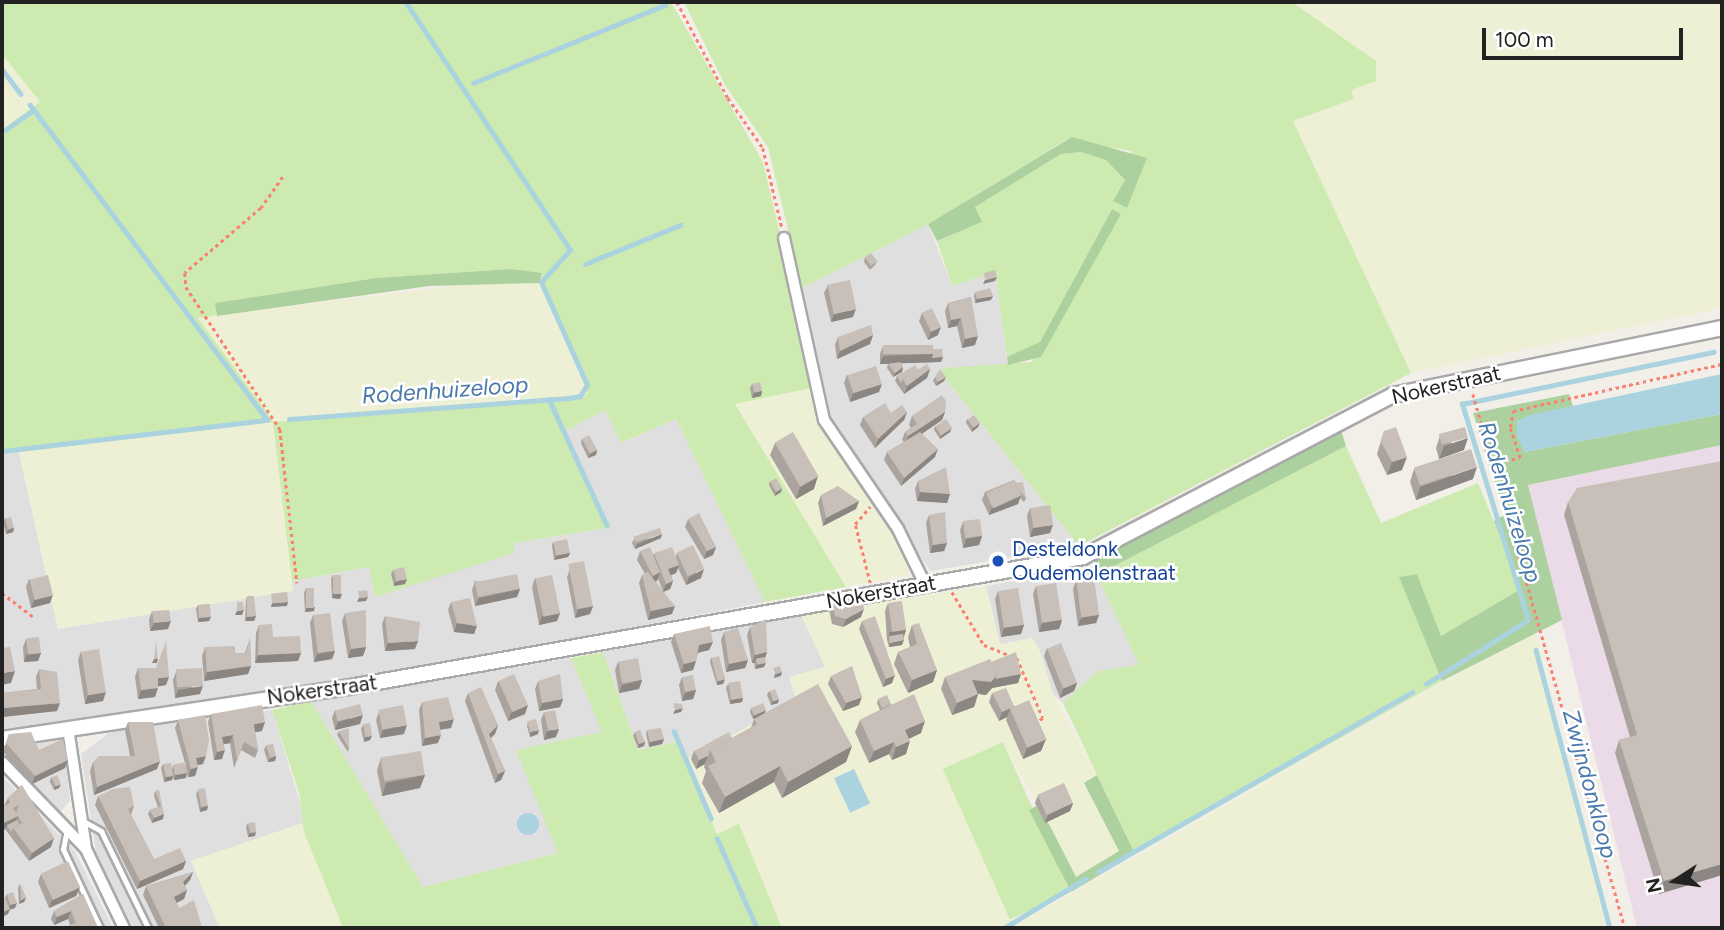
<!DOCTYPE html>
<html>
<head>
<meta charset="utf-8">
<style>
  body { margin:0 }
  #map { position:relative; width:1724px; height:930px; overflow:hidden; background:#f2efe9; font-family:Figtree,sans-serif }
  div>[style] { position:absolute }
  .residential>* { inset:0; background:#e0dfdf }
  .industrial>* { inset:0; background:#ebdbe8 }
  .farmland>* { inset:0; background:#eef0d5 }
  .grass>* { inset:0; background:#cdebb0; transform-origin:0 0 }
  .forest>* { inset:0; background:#add19e }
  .water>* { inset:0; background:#aad3df; transform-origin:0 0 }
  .round { border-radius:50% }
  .stream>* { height:4.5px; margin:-2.25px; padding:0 2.25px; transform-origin:2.25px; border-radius:2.25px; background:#aad3df }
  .path>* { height:2.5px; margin-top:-1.25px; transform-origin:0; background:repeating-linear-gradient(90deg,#fa8072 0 3.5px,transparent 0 7px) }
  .roads { filter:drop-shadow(2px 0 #a9a9a9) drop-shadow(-2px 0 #a9a9a9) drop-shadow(0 2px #a9a9a9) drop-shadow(0 -2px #a9a9a9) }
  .service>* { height:5px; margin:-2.5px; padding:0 2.5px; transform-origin:2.5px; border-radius:2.5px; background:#fff }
  .minor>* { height:10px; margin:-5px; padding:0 5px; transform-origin:5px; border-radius:5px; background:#fff }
  .tertiary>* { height:14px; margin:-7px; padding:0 7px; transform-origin:7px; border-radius:7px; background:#fff }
  .wall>* { inset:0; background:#aba49e }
  .shaded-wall>* { inset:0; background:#8b8681 }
  .building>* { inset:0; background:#c7bfb8; transform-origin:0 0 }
  .dots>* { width:19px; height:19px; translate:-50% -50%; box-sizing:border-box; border:4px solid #fff; border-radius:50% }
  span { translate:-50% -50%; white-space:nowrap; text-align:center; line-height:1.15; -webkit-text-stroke:5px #fff; paint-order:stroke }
  .street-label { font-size:21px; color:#222 }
  .transit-label { font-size:21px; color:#164399 }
  .left { translate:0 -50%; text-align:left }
  .water-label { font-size:23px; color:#4a7aab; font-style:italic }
  .frame { position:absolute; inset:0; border:4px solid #222; pointer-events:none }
  .north { position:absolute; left:1640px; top:846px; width:70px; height:70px; -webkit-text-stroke:5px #fff; paint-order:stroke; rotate:258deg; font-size:19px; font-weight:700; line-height:28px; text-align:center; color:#222 }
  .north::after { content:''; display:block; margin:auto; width:24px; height:32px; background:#222; clip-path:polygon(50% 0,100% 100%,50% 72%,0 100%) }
  .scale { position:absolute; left:1482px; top:28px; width:201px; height:32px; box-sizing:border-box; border:4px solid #222; border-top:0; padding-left:9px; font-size:21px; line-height:24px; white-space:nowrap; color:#222; -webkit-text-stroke:5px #fff; paint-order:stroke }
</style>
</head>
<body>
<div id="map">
  <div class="residential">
    <i style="clip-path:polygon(928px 224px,952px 286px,995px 272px,1008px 365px,944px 368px,941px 373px,1079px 546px,930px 571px,828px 416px,802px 288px)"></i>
    <i style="clip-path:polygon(605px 410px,622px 443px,676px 419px,765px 602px,347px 682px,2px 731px,2px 454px,19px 452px,58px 629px,293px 590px,292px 581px,370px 567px,375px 596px,513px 543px,606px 528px,564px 431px)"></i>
    <i style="clip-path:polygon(1093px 567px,1140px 666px,1098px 671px,1063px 703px,1053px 694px,1039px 649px,1000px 645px,986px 586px)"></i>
    <i style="clip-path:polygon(800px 613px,826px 667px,796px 701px,684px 761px,676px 742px,638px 750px,603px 652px)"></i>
    <i style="clip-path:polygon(571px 658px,603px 732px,558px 853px,422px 887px,311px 701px)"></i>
    <i style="clip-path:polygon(272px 710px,306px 822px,191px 861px,220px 928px,133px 928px,96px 853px,81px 754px,113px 730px)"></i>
    <i style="clip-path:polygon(64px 736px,70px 800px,59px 814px,3px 752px,6px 743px)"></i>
    <i style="clip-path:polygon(2px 776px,75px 851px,113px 928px,2px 928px)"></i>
  </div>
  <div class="industrial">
    <i style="clip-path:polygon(1722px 445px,1722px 928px,1637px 928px,1528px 485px)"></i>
  </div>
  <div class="farmland">
    <i style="clip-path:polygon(1292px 2px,1722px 2px,1722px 308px,1411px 373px,1293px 120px,1354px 99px,1350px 90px,1376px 62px)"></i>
    <i style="clip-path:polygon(2px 54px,40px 102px,2px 130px)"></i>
    <i style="clip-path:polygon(505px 280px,539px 283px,584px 381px,588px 392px,582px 398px,274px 422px,293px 591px,58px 629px,19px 452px,273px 422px,197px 317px)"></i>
    <i style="clip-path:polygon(811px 388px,819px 419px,900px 543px,909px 575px,846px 587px,735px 403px)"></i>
    <i style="clip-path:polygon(986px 586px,1000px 644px,1032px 638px,1039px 649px,1053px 694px,1097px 775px,1084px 783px,1119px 851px,1076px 877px,1003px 742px,945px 773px,1015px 925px,1535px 630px,1606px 928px,782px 928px,739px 824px,717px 835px,684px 761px,796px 701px,789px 677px,825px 667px,800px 613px)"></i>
    <i style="clip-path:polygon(306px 822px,343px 928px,220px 928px,191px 861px)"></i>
  </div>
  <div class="grass">
    <i style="clip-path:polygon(evenodd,2px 2px,671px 2px,763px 162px,811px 364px,811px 388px,735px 404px,846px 587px,765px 602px,676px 419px,621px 443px,605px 410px,565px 431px,606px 528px,514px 543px,514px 553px,375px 597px,369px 567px,292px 581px,273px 422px,2px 454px,2px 130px,40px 102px,2px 54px,2px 2px,511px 269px,542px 274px,539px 283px,588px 392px,582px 398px,274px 422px,198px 318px,217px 315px,216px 303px,376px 278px,511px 269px)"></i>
    <i style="clip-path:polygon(1292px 2px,1376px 61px,1376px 81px,1351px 90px,1354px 99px,1293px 121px,1411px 373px,1079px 546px,941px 373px,943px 368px,1032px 362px,1120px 214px,1112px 209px,1040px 342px,1021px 355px,1007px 357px,995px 272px,952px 286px,937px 241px,982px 222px,975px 207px,1061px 154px,1081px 152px,1106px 160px,1125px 180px,1127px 207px,1131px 151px,1066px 140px,923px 227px,802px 288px,768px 147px,725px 85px,685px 4px)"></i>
    <i style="clip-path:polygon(1346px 446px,1381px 523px,1478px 483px,1522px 589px,1441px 636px,1417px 574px,1400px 577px,1442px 681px,1135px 854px,1063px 703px,1098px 671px,1139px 665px,1097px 575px)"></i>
    <i style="clip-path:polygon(603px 652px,638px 750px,676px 742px,717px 834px,739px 824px,782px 928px,343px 928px,304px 832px,299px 793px,272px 710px,311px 701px,423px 887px,558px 853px,516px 750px,602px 732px,571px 658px)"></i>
    <i style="left:1003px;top:742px;width:165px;height:66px;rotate:66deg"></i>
  </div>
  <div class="forest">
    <i style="clip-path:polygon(1072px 137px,1147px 158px,1127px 208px,1113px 201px,1125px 180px,1106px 160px,1081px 152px,1061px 154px,975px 207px,982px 222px,937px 241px,928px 224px)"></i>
    <i style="clip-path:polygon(1112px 209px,1121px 214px,1041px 357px,1008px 365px,1007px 357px,1040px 342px)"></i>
    <i style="clip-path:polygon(511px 269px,542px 273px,539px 283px,429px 286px,217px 316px,215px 303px,376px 278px)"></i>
    <i style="clip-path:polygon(1569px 394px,1573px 406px,1517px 421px,1524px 452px,1722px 414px,1722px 445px,1528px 485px,1562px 620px,1442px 681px,1399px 577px,1417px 574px,1441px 636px,1521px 589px,1494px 521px,1504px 515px,1473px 413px)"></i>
    <i style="clip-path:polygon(1340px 427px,1346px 446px,1097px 575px,1094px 557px)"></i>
    <i style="clip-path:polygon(1097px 775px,1135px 854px,1071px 892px,1029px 810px,1036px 806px,1050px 826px,1076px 877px,1119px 851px,1084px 783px)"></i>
  </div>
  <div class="water">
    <i style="clip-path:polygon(1722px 374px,1722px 414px,1524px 452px,1517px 435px,1517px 421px,1530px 415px)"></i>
    <i style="left:854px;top:769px;width:38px;height:22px;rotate:65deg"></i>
    <i class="round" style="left:517px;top:813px;width:22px;height:22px"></i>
  </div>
  <div class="stream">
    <i style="left:2px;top:69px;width:31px;rotate:53deg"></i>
    <i style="left:473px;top:83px;width:207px;rotate:-22.1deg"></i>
    <i style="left:5px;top:130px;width:35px;rotate:-35deg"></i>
    <i style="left:585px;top:264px;width:103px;rotate:-22.3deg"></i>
    <i style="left:549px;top:399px;width:139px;rotate:65.3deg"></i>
    <i style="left:289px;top:419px;width:281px;rotate:-4.3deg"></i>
    <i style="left:569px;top:398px;width:11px;rotate:-10deg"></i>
    <i style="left:580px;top:396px;width:13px;rotate:-58deg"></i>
    <i style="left:587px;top:385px;width:113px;rotate:-114.1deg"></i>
    <i style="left:541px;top:282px;width:43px;rotate:-47.8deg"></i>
    <i style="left:570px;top:250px;width:298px;rotate:-123.6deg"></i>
    <i style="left:2px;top:451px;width:267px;rotate:-6.7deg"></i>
    <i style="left:267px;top:420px;width:394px;rotate:-127deg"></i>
    <i style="left:1536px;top:650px;width:288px;rotate:75.1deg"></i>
    <i style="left:1426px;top:684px;width:120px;rotate:-32.1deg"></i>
    <i style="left:1528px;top:620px;width:226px;rotate:-107deg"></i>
    <i style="left:1462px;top:404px;width:257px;rotate:-11.7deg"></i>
    <i style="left:674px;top:731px;width:95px;rotate:67deg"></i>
    <i style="left:717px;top:838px;width:98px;rotate:66deg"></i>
    <i style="left:1098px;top:872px;width:362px;rotate:-29.8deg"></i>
    <i style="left:1004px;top:928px;width:95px;rotate:-31.2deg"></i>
  </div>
  <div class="path">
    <i style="left:677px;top:2px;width:109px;rotate:62deg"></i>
    <i style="left:728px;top:98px;width:61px;rotate:55deg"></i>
    <i style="left:763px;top:148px;width:82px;rotate:76.6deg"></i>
    <i style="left:283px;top:177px;width:38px;rotate:125deg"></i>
    <i style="left:261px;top:208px;width:100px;rotate:139.5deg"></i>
    <i style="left:185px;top:273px;width:14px;rotate:86deg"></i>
    <i style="left:186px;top:287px;width:170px;rotate:56.5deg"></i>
    <i style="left:280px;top:429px;width:155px;rotate:83.7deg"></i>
    <i style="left:1473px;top:394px;width:555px;rotate:74.11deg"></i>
    <i style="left:1491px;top:463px;width:29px;rotate:-10deg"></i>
    <i style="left:1520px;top:458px;width:33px;rotate:-108deg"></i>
    <i style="left:1510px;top:427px;width:16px;rotate:-79deg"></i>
    <i style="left:1513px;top:411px;width:214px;rotate:-12.7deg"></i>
    <i style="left:870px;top:583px;width:61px;rotate:-104.3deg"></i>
    <i style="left:855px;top:524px;width:23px;rotate:-49deg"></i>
    <i style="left:952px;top:592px;width:62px;rotate:58.9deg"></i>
    <i style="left:984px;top:645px;width:29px;rotate:22deg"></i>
    <i style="left:2px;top:593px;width:41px;rotate:37.1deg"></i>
    <i style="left:1017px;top:658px;width:65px;rotate:66.6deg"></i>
    <i style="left:1043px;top:718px;width:8px;rotate:140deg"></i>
  </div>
  <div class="roads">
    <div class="service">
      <i style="left:83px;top:821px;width:21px;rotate:29deg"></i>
      <i style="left:101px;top:831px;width:108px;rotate:64.1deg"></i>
      <i style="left:67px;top:829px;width:20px;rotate:101deg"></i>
      <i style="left:63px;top:849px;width:87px;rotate:64.9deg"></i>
    </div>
    <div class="minor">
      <i style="left:784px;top:238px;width:186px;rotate:77.6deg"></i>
      <i style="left:824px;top:420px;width:132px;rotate:55.8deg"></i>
      <i style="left:898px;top:529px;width:61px;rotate:63.9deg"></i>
      <i style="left:68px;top:728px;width:122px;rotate:81.5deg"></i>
      <i style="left:86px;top:849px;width:88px;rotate:64.3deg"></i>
      <i style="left:2px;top:762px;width:121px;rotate:46deg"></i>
    </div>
    <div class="tertiary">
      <i style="left:2px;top:739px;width:357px;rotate:-8.5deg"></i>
      <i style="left:355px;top:686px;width:739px;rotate:-10.05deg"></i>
      <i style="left:1083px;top:557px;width:350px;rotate:-27.6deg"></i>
      <i style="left:1393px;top:395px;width:336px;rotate:-11.5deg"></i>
    </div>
  </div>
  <div class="wall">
    <i style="clip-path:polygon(865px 257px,877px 261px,875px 265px,870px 270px,864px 262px)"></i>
    <i style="clip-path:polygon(828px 285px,853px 317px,831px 322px,824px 293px)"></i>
    <i style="clip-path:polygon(975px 292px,991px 300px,975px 303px,974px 296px)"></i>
    <i style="clip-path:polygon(971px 297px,975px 345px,962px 348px,957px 326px,948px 328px,945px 311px,948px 303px)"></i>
    <i style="clip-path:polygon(922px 313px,938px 335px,928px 340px,919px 321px)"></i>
    <i style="clip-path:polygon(873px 335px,870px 344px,837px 359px,835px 345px,838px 337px)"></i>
    <i style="clip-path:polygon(883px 346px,933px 349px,943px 357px,941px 362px,901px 363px,903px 367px,902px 372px,893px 377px,887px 368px,888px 364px,880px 364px,880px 354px)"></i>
    <i style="clip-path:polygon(930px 369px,927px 378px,904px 394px,895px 381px,897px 376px,918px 370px)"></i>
    <i style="clip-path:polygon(847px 375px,879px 392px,850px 402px,844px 383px)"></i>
    <i style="clip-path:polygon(935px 377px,944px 381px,936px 386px,933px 381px)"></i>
    <i style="clip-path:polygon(752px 384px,762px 391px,761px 396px,752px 398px,750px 388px)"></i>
    <i style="clip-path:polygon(907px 412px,904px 420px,875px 448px,860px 425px,863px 417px,891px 413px)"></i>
    <i style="clip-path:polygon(945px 412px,942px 420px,922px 434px,935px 457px,901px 486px,884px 460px,887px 452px,904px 442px,902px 440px,905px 432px,911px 428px,909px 425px,912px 416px)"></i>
    <i style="clip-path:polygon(967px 419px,980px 423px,978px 427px,972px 432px,966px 423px)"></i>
    <i style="clip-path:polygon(935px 426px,950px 432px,940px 439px,934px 430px)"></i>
    <i style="clip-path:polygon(1384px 431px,1402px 470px,1387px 475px,1377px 454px)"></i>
    <i style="clip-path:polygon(1440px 436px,1464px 450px,1439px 459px,1436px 448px)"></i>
    <i style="clip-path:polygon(582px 439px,597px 450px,596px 455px,588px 458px,581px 443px)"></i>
    <i style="clip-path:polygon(775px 443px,814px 489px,796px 499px,770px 455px)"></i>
    <i style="clip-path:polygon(1414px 469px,1473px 479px,1416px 500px,1410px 482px)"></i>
    <i style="clip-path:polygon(1014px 480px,1026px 498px,1024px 502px,1020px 498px,1018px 504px,989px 515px,982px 500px,985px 492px)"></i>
    <i style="clip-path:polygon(770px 481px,782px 488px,781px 492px,775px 496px,769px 485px)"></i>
    <i style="clip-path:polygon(918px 481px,950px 494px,947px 503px,917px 501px,915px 489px)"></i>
    <i style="clip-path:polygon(821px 495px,859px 501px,856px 509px,823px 526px,818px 503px)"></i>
    <i style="clip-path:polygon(1568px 502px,1722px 875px,1659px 894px,1615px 753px,1619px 740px,1630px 737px,1564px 515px)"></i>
    <i style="clip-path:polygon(1030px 508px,1050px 533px,1030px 537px,1027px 516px)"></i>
    <i style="clip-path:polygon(929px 515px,947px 543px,944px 551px,930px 553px,926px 523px)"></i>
    <i style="clip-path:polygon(5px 518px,14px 528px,13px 532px,6px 534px,3px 522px)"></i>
    <i style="clip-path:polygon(688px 519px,716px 547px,713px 555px,704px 559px,685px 527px)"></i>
    <i style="clip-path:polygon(963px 522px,982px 536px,979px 545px,963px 548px,960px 530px)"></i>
    <i style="clip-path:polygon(661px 538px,635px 549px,632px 543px,634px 539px)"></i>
    <i style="clip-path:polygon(553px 542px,570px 553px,568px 557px,554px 560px,552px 546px)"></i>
    <i style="clip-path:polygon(evenodd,640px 551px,653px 555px,654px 553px,676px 557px,677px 553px,701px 578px,686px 585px,678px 568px,676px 573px,671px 575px,673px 581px,670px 589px,664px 592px,672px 614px,648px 620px,639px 583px,642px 575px,645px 574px,637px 560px,640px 551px,658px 579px,663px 591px,655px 581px,658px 579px)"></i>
    <i style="clip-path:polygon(570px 569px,593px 606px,590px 614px,575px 618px,567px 577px)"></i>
    <i style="clip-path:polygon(393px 570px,405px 584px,394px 586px,391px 574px)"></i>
    <i style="clip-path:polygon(333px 575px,340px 599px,332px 598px,331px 579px)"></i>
    <i style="clip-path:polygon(535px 578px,560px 613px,557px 621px,539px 625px,532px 587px)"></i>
    <i style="clip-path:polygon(29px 579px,50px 603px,31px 608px,26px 587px)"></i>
    <i style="clip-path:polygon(475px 581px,520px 589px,517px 597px,475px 606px,472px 590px)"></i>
    <i style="clip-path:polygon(1076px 581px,1099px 615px,1096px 623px,1078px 626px,1073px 589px)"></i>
    <i style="clip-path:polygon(1036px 586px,1062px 620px,1059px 629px,1039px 632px,1033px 594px)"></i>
    <i style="clip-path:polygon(306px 588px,314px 611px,305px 612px,304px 593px)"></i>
    <i style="clip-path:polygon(998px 591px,1024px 625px,1021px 634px,1001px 637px,995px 599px)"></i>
    <i style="clip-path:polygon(247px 596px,256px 616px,254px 621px,245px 621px,246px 600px)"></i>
    <i style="clip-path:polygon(832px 601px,861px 617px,843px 627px,832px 624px,829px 609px)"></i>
    <i style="clip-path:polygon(451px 602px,474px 634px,454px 632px,448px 610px)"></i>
    <i style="clip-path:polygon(888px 603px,906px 630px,902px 645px,889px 647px,887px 640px,885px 611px)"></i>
    <i style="clip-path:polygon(198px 605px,211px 617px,209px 621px,198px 622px,196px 609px)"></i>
    <i style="clip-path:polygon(152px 611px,168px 629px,150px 631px,149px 619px)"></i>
    <i style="clip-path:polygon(345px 613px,366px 647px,363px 656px,348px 658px,342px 621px)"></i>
    <i style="clip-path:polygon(313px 615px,335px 651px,332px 659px,314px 662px,310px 623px)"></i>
    <i style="clip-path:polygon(385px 616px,415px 649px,385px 651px,382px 624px)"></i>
    <i style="clip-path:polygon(862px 621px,892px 683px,883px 687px,859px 629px)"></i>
    <i style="clip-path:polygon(259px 625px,273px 637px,301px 653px,298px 661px,255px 663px,256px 633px)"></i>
    <i style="clip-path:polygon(912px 625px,937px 670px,933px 682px,908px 693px,894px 664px,898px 652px,910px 647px,908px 637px)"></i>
    <i style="clip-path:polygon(750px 627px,767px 652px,765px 658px,764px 667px,755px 669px,754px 663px,752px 663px,747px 635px)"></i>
    <i style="clip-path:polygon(724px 632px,748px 660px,745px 668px,726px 672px,721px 640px)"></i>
    <i style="clip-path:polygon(674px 634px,713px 642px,709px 650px,698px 653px,693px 670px,681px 673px,671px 642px)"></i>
    <i style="clip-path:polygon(250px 638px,251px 666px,248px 674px,204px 681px,202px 656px,205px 647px,235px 653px,245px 653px)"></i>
    <i style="clip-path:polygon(26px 639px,41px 653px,38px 661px,24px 662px,23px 647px)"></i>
    <i style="clip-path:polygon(1047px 648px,1077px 683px,1074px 691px,1060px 698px,1044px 656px)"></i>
    <i style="clip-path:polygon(81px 651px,103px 701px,85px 704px,78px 660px)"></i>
    <i style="clip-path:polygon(711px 657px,725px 679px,723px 684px,717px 685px,710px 662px)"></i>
    <i style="clip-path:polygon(618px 662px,642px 680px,639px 689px,619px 693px,615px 670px)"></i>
    <i style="clip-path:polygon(991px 662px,1021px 674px,1018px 683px,992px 688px,986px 695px,978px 694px,974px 707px,952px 715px,941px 689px,945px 677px)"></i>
    <i style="clip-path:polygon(138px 668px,166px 685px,158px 686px,155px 697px,138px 699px,135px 677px)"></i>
    <i style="clip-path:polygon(39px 669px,57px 711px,2px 717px,3px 693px,37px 689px,36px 677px)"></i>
    <i style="clip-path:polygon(176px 672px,200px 694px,175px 698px,173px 680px)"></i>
    <i style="clip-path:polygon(831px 676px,859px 705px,843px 711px,828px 684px)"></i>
    <i style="clip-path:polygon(682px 677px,696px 690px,693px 699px,682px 701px,679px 685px)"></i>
    <i style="clip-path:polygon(498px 681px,525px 714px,508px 721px,495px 690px)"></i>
    <i style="clip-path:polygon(538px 681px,563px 699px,560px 707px,539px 711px,535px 689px)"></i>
    <i style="clip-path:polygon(728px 684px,743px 698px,742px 702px,730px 704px,726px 688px)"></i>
    <i style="clip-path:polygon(769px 691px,778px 703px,771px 705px,767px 695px)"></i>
    <i style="clip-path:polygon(468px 693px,498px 725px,495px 734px,491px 738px,505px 771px,501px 780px,495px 783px,465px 701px)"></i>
    <i style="clip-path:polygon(992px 693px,1014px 706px,1046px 739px,1041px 751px,1023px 759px,1006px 720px,1007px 717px,999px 721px,989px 702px)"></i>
    <i style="clip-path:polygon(878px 699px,891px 704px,921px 733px,909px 739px,906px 754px,892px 760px,889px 754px,869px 763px,855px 732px,860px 720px,880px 710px,877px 703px)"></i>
    <i style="clip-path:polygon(422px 702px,451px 728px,440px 730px,438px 743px,422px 746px,419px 710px)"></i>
    <i style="clip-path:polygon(751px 708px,852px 746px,846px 762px,782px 798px,774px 782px,719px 813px,702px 783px,706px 771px,704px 767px,705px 764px,696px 769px,691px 759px,694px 751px,732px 738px,751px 728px,754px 719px,753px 719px,750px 712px)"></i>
    <i style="clip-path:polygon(335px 710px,360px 724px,335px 730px,332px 718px)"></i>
    <i style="clip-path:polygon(379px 712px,404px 734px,380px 738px,376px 720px)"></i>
    <i style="clip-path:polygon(544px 712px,556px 737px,544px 740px,541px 720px)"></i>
    <i style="clip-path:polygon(211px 714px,262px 731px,255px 732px,258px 750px,255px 758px,241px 750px,234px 768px,230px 743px,224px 744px,222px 759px,214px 760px,208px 722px)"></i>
    <i style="clip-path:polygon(178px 720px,203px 764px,197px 765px,195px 776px,188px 777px,187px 772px,186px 778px,174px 780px,173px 776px,172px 780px,164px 782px,161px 768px,163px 764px,172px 769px,173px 765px,185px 763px,175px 728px)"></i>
    <i style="clip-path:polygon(128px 722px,157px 769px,94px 795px,90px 771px,93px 762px,130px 756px,125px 730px)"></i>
    <i style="clip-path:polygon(528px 722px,538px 734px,530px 737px,527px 726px)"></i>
    <i style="clip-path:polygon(363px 725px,370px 740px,364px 742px,361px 729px)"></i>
    <i style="clip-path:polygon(647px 730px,664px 739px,662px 744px,649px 747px,646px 734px)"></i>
    <i style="clip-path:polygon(339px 731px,349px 748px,348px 752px,337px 735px)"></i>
    <i style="clip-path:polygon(635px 732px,645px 742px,644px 746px,638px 748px,633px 736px)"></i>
    <i style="clip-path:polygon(9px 734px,39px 750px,65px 768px,32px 784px,3px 752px)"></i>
    <i style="clip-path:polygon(266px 745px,276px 756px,275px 761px,268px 762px,264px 750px)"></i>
    <i style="clip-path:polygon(381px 758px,425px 775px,420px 788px,382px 796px,377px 770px)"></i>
    <i style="clip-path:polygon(51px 777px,59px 788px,54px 790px,50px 782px)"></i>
    <i style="clip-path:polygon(22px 785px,51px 847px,29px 861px,5px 829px,2px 831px,4px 806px,8px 798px)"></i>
    <i style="clip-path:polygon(159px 790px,163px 819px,152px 823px,148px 814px,150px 810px,158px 807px,154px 796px,155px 791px)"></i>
    <i style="clip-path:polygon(198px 790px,208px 806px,207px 810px,200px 812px,196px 794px)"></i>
    <i style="clip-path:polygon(1038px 795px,1073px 803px,1070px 811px,1045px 823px,1035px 803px)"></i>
    <i style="clip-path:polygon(98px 796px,134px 806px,131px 815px,154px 859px,186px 861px,183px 869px,137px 889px,95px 805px)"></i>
    <i style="clip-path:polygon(248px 823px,255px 836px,248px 837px,246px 827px)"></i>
    <i style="clip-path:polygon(193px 872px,190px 880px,185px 886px,187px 890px,184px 899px,176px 903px,179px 908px,202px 928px,159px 928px,143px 895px,146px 886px)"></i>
    <i style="clip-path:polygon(41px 874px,80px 887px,76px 896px,49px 908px,38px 882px)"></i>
    <i style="clip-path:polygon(20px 884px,26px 898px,24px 902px,19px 904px,18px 888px)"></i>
    <i style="clip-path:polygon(2px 893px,6px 902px,5px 898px,7px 894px,15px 908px,10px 909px,8px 914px,2px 917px)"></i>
    <i style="clip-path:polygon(83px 894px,98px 928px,70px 925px,68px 919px,54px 925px,51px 919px,54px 911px)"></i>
  </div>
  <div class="shaded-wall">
    <i style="clip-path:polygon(997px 277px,995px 281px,983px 284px,985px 280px)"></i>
    <i style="clip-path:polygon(993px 296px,991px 300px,975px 303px,977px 299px)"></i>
    <i style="clip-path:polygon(856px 309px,853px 317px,831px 322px,834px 314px)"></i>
    <i style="clip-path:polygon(961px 318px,957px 326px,948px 328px,951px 320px)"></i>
    <i style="clip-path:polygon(941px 327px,938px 335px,928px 340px,931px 332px)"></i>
    <i style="clip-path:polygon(873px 335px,870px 344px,837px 359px,840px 351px)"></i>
    <i style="clip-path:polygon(978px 336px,975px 345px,962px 348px,965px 339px)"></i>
    <i style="clip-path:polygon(933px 354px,943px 357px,941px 362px,880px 364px,883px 356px)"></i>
    <i style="clip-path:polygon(903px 367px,902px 372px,893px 377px,895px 373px)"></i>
    <i style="clip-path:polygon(930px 369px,927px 378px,904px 394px,907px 386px)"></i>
    <i style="clip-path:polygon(946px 377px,944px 381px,936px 386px,938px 382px)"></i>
    <i style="clip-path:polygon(882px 384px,879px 392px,850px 402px,853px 393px)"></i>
    <i style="clip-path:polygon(762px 391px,761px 396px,752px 398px,754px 393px)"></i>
    <i style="clip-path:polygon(907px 412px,904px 420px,875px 448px,878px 439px)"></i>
    <i style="clip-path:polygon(945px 412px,942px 420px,905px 445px,908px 436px)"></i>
    <i style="clip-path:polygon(980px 423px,978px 427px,972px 432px,973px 428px)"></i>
    <i style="clip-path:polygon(952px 428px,950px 432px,940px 439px,941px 435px)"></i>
    <i style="clip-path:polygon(1468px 438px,1464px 450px,1439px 459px,1444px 446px)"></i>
    <i style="clip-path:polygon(938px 449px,935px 457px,901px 486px,904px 478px)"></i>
    <i style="clip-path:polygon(597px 450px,596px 455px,588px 458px,590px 454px)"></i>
    <i style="clip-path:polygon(1407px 457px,1402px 470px,1387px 475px,1392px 462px)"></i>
    <i style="clip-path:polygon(1477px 467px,1473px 479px,1416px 500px,1420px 487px)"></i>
    <i style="clip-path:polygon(818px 476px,814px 489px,796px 499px,800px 487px)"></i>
    <i style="clip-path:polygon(782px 488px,781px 492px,775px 496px,776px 492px)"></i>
    <i style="clip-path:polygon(920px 492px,950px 494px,947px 503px,917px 501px)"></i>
    <i style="clip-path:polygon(1021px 495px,1018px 504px,989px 515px,992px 507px)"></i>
    <i style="clip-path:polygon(859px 501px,856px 509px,823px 526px,826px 518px)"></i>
    <i style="clip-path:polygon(1053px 525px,1050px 533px,1030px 537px,1033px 528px)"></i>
    <i style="clip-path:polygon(14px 528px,13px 532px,6px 534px,8px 530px)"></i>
    <i style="clip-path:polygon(662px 534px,661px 538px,635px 549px,637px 544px)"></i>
    <i style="clip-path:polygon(982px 536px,979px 545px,963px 548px,966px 539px)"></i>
    <i style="clip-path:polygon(947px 543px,944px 551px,930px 553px,933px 545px)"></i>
    <i style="clip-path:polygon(716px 547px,713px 555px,704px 559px,707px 551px)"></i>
    <i style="clip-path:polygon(570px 553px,568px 557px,554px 560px,556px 556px)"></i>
    <i style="clip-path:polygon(679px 565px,676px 573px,665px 578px,668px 569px)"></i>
    <i style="clip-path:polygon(704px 569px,701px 578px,686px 585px,689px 577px)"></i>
    <i style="clip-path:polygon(660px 572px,657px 581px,650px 584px,653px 576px)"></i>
    <i style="clip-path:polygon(407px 579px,405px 584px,394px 586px,395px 582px)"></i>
    <i style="clip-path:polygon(673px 581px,670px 589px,663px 592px,666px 584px)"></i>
    <i style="clip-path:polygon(520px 589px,517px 597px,475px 606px,479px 598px)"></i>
    <i style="clip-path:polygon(333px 594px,342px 594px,340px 599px,332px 598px)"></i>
    <i style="clip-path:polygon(53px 595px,50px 603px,31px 608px,34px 600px)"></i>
    <i style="clip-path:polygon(368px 597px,366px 601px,357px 602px,359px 598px)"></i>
    <i style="clip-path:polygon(288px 602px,287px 606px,271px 607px,272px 603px)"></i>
    <i style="clip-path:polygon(593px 606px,590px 614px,575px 618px,578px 609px)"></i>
    <i style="clip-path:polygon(675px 606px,672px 614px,648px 620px,651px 611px)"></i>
    <i style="clip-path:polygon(315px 607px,314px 611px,305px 612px,307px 608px)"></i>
    <i style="clip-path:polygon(864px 609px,861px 617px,843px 627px,846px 619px)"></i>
    <i style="clip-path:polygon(244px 610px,242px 615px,235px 615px,237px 611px)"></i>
    <i style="clip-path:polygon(560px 613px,557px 621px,539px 625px,542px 616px)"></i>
    <i style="clip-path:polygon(1099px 615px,1096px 623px,1078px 626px,1081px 618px)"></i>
    <i style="clip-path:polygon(256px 616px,254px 621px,245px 621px,247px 617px)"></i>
    <i style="clip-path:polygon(211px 617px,209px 621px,198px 622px,199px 618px)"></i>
    <i style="clip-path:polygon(1062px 620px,1059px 629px,1039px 632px,1042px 623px)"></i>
    <i style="clip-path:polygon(171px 621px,168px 629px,150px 631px,154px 623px)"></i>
    <i style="clip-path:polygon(457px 623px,477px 626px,474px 634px,454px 632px)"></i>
    <i style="clip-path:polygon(1024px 625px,1021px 634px,1001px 637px,1004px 628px)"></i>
    <i style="clip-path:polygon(906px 630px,903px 638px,889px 636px,887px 640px,890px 632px)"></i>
    <i style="clip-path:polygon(904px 640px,902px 645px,889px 647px,890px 643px)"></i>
    <i style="clip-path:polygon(418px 641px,415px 649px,385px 651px,388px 643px)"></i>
    <i style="clip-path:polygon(713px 642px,709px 650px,696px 653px,699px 645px)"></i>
    <i style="clip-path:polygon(366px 647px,363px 656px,348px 658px,351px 649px)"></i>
    <i style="clip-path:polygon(335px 651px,332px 659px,314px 662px,317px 654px)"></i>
    <i style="clip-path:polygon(767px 652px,764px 661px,756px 659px,754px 663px,752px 663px,755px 655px)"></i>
    <i style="clip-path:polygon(41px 653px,38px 661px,24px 662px,27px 654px)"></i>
    <i style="clip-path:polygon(301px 653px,298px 661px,255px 663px,258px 655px)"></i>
    <i style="clip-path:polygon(154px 659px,158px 659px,157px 663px,152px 663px)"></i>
    <i style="clip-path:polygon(748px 660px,745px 668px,726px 672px,729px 664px)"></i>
    <i style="clip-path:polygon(696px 661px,693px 670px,681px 673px,684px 664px)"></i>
    <i style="clip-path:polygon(766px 663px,764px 667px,755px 669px,757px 665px)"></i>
    <i style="clip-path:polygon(251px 666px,248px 674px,204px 681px,207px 672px)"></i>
    <i style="clip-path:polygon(937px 670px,933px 682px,908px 693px,912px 680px)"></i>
    <i style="clip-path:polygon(15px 671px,11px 683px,2px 685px,2px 673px)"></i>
    <i style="clip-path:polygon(782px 672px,781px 676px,774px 678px,775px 674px)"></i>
    <i style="clip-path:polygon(1021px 674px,1018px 683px,992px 688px,995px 679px)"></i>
    <i style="clip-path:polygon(895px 675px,892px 683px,883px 687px,886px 679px)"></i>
    <i style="clip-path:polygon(997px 675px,992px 688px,986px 695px,968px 692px,972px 680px)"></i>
    <i style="clip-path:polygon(169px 677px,166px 685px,155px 687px,158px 678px)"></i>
    <i style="clip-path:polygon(725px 679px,723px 684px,717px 685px,718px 681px)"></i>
    <i style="clip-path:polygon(642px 680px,639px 689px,619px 693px,622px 685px)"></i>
    <i style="clip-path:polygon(1077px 683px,1074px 691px,1060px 698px,1063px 689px)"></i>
    <i style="clip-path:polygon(203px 686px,200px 694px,175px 698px,178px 690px)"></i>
    <i style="clip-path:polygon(158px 688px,155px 697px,138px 699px,141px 690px)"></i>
    <i style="clip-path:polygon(696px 690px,693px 699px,682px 701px,685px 693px)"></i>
    <i style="clip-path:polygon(106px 692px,103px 701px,85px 704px,88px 695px)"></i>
    <i style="clip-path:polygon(978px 694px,974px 707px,952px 715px,957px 703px)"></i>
    <i style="clip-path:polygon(862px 697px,859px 705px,843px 711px,846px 703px)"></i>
    <i style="clip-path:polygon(743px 698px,742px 702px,730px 704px,731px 700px)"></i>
    <i style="clip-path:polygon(563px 699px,560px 707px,539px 711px,542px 703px)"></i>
    <i style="clip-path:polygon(779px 699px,778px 703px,771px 705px,773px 701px)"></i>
    <i style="clip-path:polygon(60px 703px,57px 711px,2px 717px,4px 708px)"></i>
    <i style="clip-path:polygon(528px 705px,525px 714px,508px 721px,511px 713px)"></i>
    <i style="clip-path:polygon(683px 708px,681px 712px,673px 714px,675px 710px)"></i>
    <i style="clip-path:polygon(1010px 709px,1007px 717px,999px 721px,1002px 712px)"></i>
    <i style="clip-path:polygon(766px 710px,764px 715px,753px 719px,754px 715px)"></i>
    <i style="clip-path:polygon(363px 715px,360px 724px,335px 730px,338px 722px)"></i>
    <i style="clip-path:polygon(454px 719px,451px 728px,436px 730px,439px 722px)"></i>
    <i style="clip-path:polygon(925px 721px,921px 733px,901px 742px,905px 730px)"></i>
    <i style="clip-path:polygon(265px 722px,262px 731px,251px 733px,254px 724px)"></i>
    <i style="clip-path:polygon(407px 725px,404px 734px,380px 738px,383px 730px)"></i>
    <i style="clip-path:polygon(498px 725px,495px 734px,486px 742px,489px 734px)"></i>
    <i style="clip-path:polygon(559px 729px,556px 737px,544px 740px,547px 731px)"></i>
    <i style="clip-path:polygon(539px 730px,538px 734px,530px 737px,531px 732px)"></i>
    <i style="clip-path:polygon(233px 735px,230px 743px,219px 745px,222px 737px)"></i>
    <i style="clip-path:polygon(441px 735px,438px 743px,422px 746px,425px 738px)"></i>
    <i style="clip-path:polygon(372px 736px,370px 740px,364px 742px,365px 737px)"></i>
    <i style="clip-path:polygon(664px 739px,662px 744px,649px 747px,650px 742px)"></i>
    <i style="clip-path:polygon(1046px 739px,1041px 751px,1023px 759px,1027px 747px)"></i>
    <i style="clip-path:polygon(910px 741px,906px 754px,892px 760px,896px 747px)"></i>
    <i style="clip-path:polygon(645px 742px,644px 746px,638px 748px,639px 744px)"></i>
    <i style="clip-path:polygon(894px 742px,889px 754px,869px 763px,874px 751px)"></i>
    <i style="clip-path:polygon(852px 746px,846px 762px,782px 798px,788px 782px)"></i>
    <i style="clip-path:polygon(225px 750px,222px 759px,214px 760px,217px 752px)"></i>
    <i style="clip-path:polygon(206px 756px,203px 764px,193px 766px,196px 758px)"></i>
    <i style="clip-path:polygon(276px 756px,275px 761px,268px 762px,270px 758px)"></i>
    <i style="clip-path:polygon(708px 756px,705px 764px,696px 769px,699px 760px)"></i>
    <i style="clip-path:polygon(68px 760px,65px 768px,32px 784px,35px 776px)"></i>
    <i style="clip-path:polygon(160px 761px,157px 769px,94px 795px,97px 787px)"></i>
    <i style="clip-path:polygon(780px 766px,774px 782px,719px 813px,725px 797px)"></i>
    <i style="clip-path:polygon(198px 767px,195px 776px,188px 777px,191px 769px)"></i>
    <i style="clip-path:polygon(505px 771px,501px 780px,495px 783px,498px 774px)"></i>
    <i style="clip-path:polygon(187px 773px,186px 778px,174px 780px,175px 775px)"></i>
    <i style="clip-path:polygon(425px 775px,420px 788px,382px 796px,386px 783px)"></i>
    <i style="clip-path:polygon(173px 776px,172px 780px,164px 782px,166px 777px)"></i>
    <i style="clip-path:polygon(61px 784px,59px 788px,54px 790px,55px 786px)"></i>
    <i style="clip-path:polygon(1073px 803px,1070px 811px,1045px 823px,1048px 815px)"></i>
    <i style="clip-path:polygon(208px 806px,207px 810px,200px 812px,201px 808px)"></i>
    <i style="clip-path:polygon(164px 814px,163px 819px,152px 823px,154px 818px)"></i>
    <i style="clip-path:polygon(18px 816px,15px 824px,7px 825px,5px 829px,2px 831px,2px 824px)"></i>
    <i style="clip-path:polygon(256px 832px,255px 836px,248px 837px,250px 833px)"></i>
    <i style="clip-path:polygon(54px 838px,51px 847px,29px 861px,32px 853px)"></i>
    <i style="clip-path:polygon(186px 861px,183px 869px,137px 889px,140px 881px)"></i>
    <i style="clip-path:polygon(1722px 864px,1722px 875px,1659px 894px,1664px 881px)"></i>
    <i style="clip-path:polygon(193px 872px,190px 880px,180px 891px,183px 882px)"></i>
    <i style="clip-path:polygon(80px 887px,76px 896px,49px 908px,52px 900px)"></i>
    <i style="clip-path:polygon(187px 890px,184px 899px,171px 906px,174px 897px)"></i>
    <i style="clip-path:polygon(26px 898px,24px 902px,19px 904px,21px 900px)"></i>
    <i style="clip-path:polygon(17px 903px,15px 908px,9px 910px,10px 905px)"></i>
    <i style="clip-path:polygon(10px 909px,8px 914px,2px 917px,3px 912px)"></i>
    <i style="clip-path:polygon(71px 911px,68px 919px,54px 925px,57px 917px)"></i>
  </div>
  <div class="building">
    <i style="clip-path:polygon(871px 253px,877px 261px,871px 266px,865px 257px)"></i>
    <i style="left:995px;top:270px;width:7px;height:12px;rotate:74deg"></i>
    <i style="left:850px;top:280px;width:30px;height:23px;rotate:78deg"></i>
    <i style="clip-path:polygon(990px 288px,993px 296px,977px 299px,975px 292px)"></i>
    <i style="clip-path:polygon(971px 297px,978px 336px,965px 339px,961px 318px,951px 320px,948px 303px)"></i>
    <i style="left:932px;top:308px;width:21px;height:11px;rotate:65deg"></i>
    <i style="clip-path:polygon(871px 325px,873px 335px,840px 351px,838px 337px)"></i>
    <i style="left:933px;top:345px;width:9px;height:50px;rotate:90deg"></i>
    <i style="clip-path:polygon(933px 349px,942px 349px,943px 357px,932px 358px,933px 354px)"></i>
    <i style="clip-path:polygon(900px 362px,903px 367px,895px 373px,888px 364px)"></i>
    <i style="clip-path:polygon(927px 364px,930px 369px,907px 386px,903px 379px)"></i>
    <i style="clip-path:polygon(915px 365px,918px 370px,903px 379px,901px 383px,897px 376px)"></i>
    <i style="left:876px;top:366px;width:19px;height:30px;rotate:72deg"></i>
    <i style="clip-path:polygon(940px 369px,946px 377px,938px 382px,935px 377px)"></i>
    <i style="left:760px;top:382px;width:9px;height:8px;rotate:77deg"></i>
    <i style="clip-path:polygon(942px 395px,946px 401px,945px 412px,908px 436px,905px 432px,917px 424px,912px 416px)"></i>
    <i style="clip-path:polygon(885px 403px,891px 413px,902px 405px,907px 412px,878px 439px,863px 417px)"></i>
    <i style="left:974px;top:415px;width:10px;height:8px;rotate:53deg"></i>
    <i style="left:946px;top:419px;width:11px;height:13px;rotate:56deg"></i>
    <i style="clip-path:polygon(1396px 427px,1407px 457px,1392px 462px,1381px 442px,1384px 431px)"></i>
    <i style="left:1465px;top:427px;width:11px;height:27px;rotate:75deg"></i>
    <i style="left:793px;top:432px;width:51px;height:21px;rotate:60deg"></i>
    <i style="clip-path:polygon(920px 432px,938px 449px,904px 478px,887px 452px)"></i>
    <i style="left:589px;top:435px;width:17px;height:8px;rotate:62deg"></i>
    <i style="left:1471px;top:449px;width:19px;height:60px;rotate:72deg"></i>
    <i style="clip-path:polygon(1722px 461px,1722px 864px,1664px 881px,1619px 740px,1637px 735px,1568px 502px,1577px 488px)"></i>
    <i style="clip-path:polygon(946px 467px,950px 494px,920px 492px,918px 481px)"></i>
    <i style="left:776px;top:478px;width:12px;height:7px;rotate:59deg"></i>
    <i style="left:1014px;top:480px;width:17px;height:31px;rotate:65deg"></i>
    <i style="clip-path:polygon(1023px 482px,1026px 498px,1018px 490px,1015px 483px)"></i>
    <i style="clip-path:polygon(838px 486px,859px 501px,826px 518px,821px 495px)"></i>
    <i style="left:1050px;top:505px;width:20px;height:20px;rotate:81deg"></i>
    <i style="clip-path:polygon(945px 512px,947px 543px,933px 545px,929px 515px)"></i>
    <i style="clip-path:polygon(699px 513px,716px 547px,707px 551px,688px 519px)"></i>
    <i style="left:11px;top:517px;width:11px;height:6px;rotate:75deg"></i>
    <i style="left:980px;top:519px;width:17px;height:17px;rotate:83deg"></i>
    <i style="left:660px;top:528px;width:6px;height:28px;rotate:72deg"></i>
    <i style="left:567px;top:539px;width:14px;height:14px;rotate:78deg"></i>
    <i style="left:693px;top:545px;width:26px;height:18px;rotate:65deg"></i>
    <i style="clip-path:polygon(650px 547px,660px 572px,653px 576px,640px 551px)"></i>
    <i style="clip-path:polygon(672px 547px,679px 565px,668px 569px,673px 581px,666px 584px,654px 553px)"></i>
    <i style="left:584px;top:561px;width:46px;height:16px;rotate:79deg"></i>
    <i style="left:404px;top:567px;width:12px;height:11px;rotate:76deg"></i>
    <i style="clip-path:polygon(648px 572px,675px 606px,651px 611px,642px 575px)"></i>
    <i style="left:517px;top:574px;width:15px;height:43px;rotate:79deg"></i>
    <i style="left:48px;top:575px;width:21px;height:19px;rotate:76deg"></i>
    <i style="left:333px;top:575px;width:8px;height:19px"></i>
    <i style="left:552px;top:575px;width:39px;height:17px;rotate:78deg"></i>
    <i style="left:1094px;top:578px;width:37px;height:18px;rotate:82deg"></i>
    <i style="left:1056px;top:583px;width:37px;height:20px;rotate:81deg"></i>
    <i style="left:306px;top:588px;width:8px;height:20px"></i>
    <i style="left:1018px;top:588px;width:37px;height:20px;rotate:81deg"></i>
    <i style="left:367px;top:590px;width:7px;height:9px;rotate:82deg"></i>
    <i style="left:287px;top:592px;width:10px;height:16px;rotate:84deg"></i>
    <i style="clip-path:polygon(247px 596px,254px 596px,256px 616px,247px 617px)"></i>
    <i style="clip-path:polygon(862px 596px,864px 609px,846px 619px,835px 616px,832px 601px)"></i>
    <i style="clip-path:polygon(470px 598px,477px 626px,457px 623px,451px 602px)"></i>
    <i style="left:902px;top:601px;width:29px;height:14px;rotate:82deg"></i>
    <i style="clip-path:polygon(237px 602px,243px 602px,244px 610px,237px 611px)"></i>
    <i style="left:210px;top:604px;width:13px;height:12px;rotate:86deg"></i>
    <i style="clip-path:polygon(169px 610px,171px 621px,154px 623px,152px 611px)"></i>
    <i style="clip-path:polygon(366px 610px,366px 647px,351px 649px,345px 613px)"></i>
    <i style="left:330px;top:613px;width:38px;height:17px;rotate:83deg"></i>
    <i style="clip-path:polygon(385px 616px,420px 622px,418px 641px,388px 643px)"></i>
    <i style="clip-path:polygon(875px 616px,895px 675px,886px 679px,862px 621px)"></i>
    <i style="clip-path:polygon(766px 619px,767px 652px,755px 655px,750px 627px)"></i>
    <i style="clip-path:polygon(919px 623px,937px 670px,912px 680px,898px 652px,917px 644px,912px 625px)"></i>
    <i style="clip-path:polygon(272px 624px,273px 637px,300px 636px,301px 653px,258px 655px,259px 625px)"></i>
    <i style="clip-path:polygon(710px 626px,713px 642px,699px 645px,696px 661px,684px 664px,674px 634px)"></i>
    <i style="clip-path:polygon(738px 628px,748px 660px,729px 664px,724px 632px)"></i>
    <i style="clip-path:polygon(903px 634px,904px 640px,890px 643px,889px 636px)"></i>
    <i style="left:39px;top:637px;width:16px;height:13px;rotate:83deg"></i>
    <i style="clip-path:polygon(250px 638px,251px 666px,207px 672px,205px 647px,235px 646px,235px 653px,246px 653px)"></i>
    <i style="clip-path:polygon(156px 641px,158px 659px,154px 659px)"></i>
    <i style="clip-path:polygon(166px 641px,169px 677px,158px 678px,158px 688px,141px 690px,138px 668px,156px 668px)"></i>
    <i style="left:1061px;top:643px;width:43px;height:15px;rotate:68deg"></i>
    <i style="clip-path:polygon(10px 647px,15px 671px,2px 673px,2px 648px)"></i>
    <i style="left:99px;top:649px;width:44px;height:18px;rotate:81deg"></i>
    <i style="clip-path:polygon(1016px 652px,1021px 674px,995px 679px,997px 675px,991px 662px)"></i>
    <i style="left:719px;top:656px;width:24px;height:8px;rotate:75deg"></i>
    <i style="left:765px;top:657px;width:6px;height:9px;rotate:81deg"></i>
    <i style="left:638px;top:658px;width:22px;height:20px;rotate:80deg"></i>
    <i style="clip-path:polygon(990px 659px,997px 675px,991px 682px,972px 680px,978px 694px,957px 703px,945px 677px)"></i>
    <i style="left:780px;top:666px;width:6px;height:7px;rotate:72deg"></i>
    <i style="clip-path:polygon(852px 666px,862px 697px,846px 703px,831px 676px)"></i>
    <i style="left:202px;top:668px;width:18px;height:26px;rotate:87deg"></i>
    <i style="clip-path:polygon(39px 669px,57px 672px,60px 703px,4px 708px,3px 693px,41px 689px)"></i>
    <i style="left:514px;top:674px;width:34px;height:17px;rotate:66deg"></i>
    <i style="clip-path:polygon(560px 674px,563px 699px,542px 703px,538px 681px)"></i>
    <i style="left:693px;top:675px;width:15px;height:11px;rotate:79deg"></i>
    <i style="left:740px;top:681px;width:17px;height:12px;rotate:80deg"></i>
    <i style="clip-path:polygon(818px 684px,852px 746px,788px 782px,780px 766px,725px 797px,708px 766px,716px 762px,710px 750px,757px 724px,754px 719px)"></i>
    <i style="clip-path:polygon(481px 687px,498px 725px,489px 734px,505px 771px,498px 774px,468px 693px)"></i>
    <i style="clip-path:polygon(1006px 688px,1014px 706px,1002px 712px,992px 693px)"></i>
    <i style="left:775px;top:689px;width:11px;height:6px;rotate:68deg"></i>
    <i style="clip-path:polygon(914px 694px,925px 721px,905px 730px,910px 741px,896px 747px,894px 742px,874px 751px,860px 720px)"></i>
    <i style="left:887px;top:695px;width:10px;height:10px;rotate:66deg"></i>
    <i style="clip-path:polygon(448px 697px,454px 719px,439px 722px,441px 735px,425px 738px,422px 702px)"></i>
    <i style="left:1029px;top:700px;width:43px;height:21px;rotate:66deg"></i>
    <i style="clip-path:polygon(673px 703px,682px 704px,683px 708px,675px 710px)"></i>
    <i style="left:763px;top:703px;width:8px;height:13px;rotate:67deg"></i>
    <i style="left:360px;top:704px;width:11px;height:26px;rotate:75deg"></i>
    <i style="clip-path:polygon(262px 705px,265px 722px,254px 724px,258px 750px,244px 742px,237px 760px,233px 735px,222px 737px,225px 750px,217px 752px,211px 714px)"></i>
    <i style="left:403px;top:705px;width:20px;height:25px;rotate:79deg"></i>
    <i style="left:555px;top:710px;width:19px;height:11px;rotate:78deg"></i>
    <i style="clip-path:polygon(205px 715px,209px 740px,206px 756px,196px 758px,198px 767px,191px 769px,178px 720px)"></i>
    <i style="left:536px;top:719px;width:11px;height:9px;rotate:75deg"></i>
    <i style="clip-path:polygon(128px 722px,153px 722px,160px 761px,97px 787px,93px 762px,99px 756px,135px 756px)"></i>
    <i style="left:370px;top:723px;width:13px;height:7px;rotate:81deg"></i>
    <i style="clip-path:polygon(349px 728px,349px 748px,339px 731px)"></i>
    <i style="clip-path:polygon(661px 728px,664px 739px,650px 742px,647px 730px)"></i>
    <i style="clip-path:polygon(640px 730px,645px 742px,639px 744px,635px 732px)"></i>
    <i style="clip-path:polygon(31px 732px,39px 750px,63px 739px,68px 760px,35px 776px,6px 743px,9px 734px)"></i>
    <i style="clip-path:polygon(729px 732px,732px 738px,710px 750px,708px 756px,699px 760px,694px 751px)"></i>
    <i style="clip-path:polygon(273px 744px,276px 756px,270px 758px,266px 745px)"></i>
    <i style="left:421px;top:751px;width:24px;height:41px;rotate:81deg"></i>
    <i style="clip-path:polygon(186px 762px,187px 773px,175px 775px,173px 765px)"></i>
    <i style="clip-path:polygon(171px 763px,173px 776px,166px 777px,163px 764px)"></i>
    <i style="left:57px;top:775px;width:10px;height:6px;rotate:66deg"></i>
    <i style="left:1064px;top:783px;width:22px;height:29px;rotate:66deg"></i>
    <i style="clip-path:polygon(evenodd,22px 785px,54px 838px,32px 853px,13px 828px,22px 823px,18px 816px,2px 824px,2px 807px,10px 803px,8px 798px,22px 785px,19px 805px,16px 813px,13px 808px,19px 805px)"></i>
    <i style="clip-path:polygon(130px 787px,134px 806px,128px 809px,154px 859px,180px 848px,186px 861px,140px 881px,98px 796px,113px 789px)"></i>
    <i style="left:205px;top:788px;width:18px;height:7px;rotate:81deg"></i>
    <i style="clip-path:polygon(159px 790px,164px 814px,154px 818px,150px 810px,161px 806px,155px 791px)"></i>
    <i style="clip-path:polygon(17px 820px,19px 824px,13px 828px,11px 832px,7px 825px)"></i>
    <i style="clip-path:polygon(255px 822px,256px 832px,250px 833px,248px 823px)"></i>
    <i style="left:68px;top:861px;width:29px;height:30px;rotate:65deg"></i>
    <i style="clip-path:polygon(193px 872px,183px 882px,187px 890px,174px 897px,179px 908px,194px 900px,202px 928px,166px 928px,146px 886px)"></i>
    <i style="clip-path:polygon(20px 884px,26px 898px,21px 900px)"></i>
    <i style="clip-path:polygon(13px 892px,17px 903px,10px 905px,7px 894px)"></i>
    <i style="clip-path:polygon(2px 893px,10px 909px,3px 912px,2px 910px)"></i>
    <i style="clip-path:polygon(83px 894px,98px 928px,61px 928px,76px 923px,71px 911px,57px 917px,54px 911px)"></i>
  </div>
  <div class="dots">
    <i style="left:998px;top:561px;background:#1a4fb4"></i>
  </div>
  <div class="street-label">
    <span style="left:1446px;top:385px;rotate:-13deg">Nokerstraat</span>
    <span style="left:881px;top:592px;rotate:-10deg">Nokerstraat</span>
    <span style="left:322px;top:690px;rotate:-8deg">Nokerstraat</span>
  </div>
  <div class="transit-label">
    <span class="left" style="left:1012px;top:561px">Desteldonk<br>Oudemolenstraat</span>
  </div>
  <div class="water-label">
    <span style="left:445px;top:390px;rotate:-4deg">Rodenhuizeloop</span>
    <span style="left:1510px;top:502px;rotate:73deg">Rodenhuizeloop</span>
    <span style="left:1590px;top:784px;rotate:75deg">Zwijndonkloop</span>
  </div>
  <div class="frame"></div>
  <div class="north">N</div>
  <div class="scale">100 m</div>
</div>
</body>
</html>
